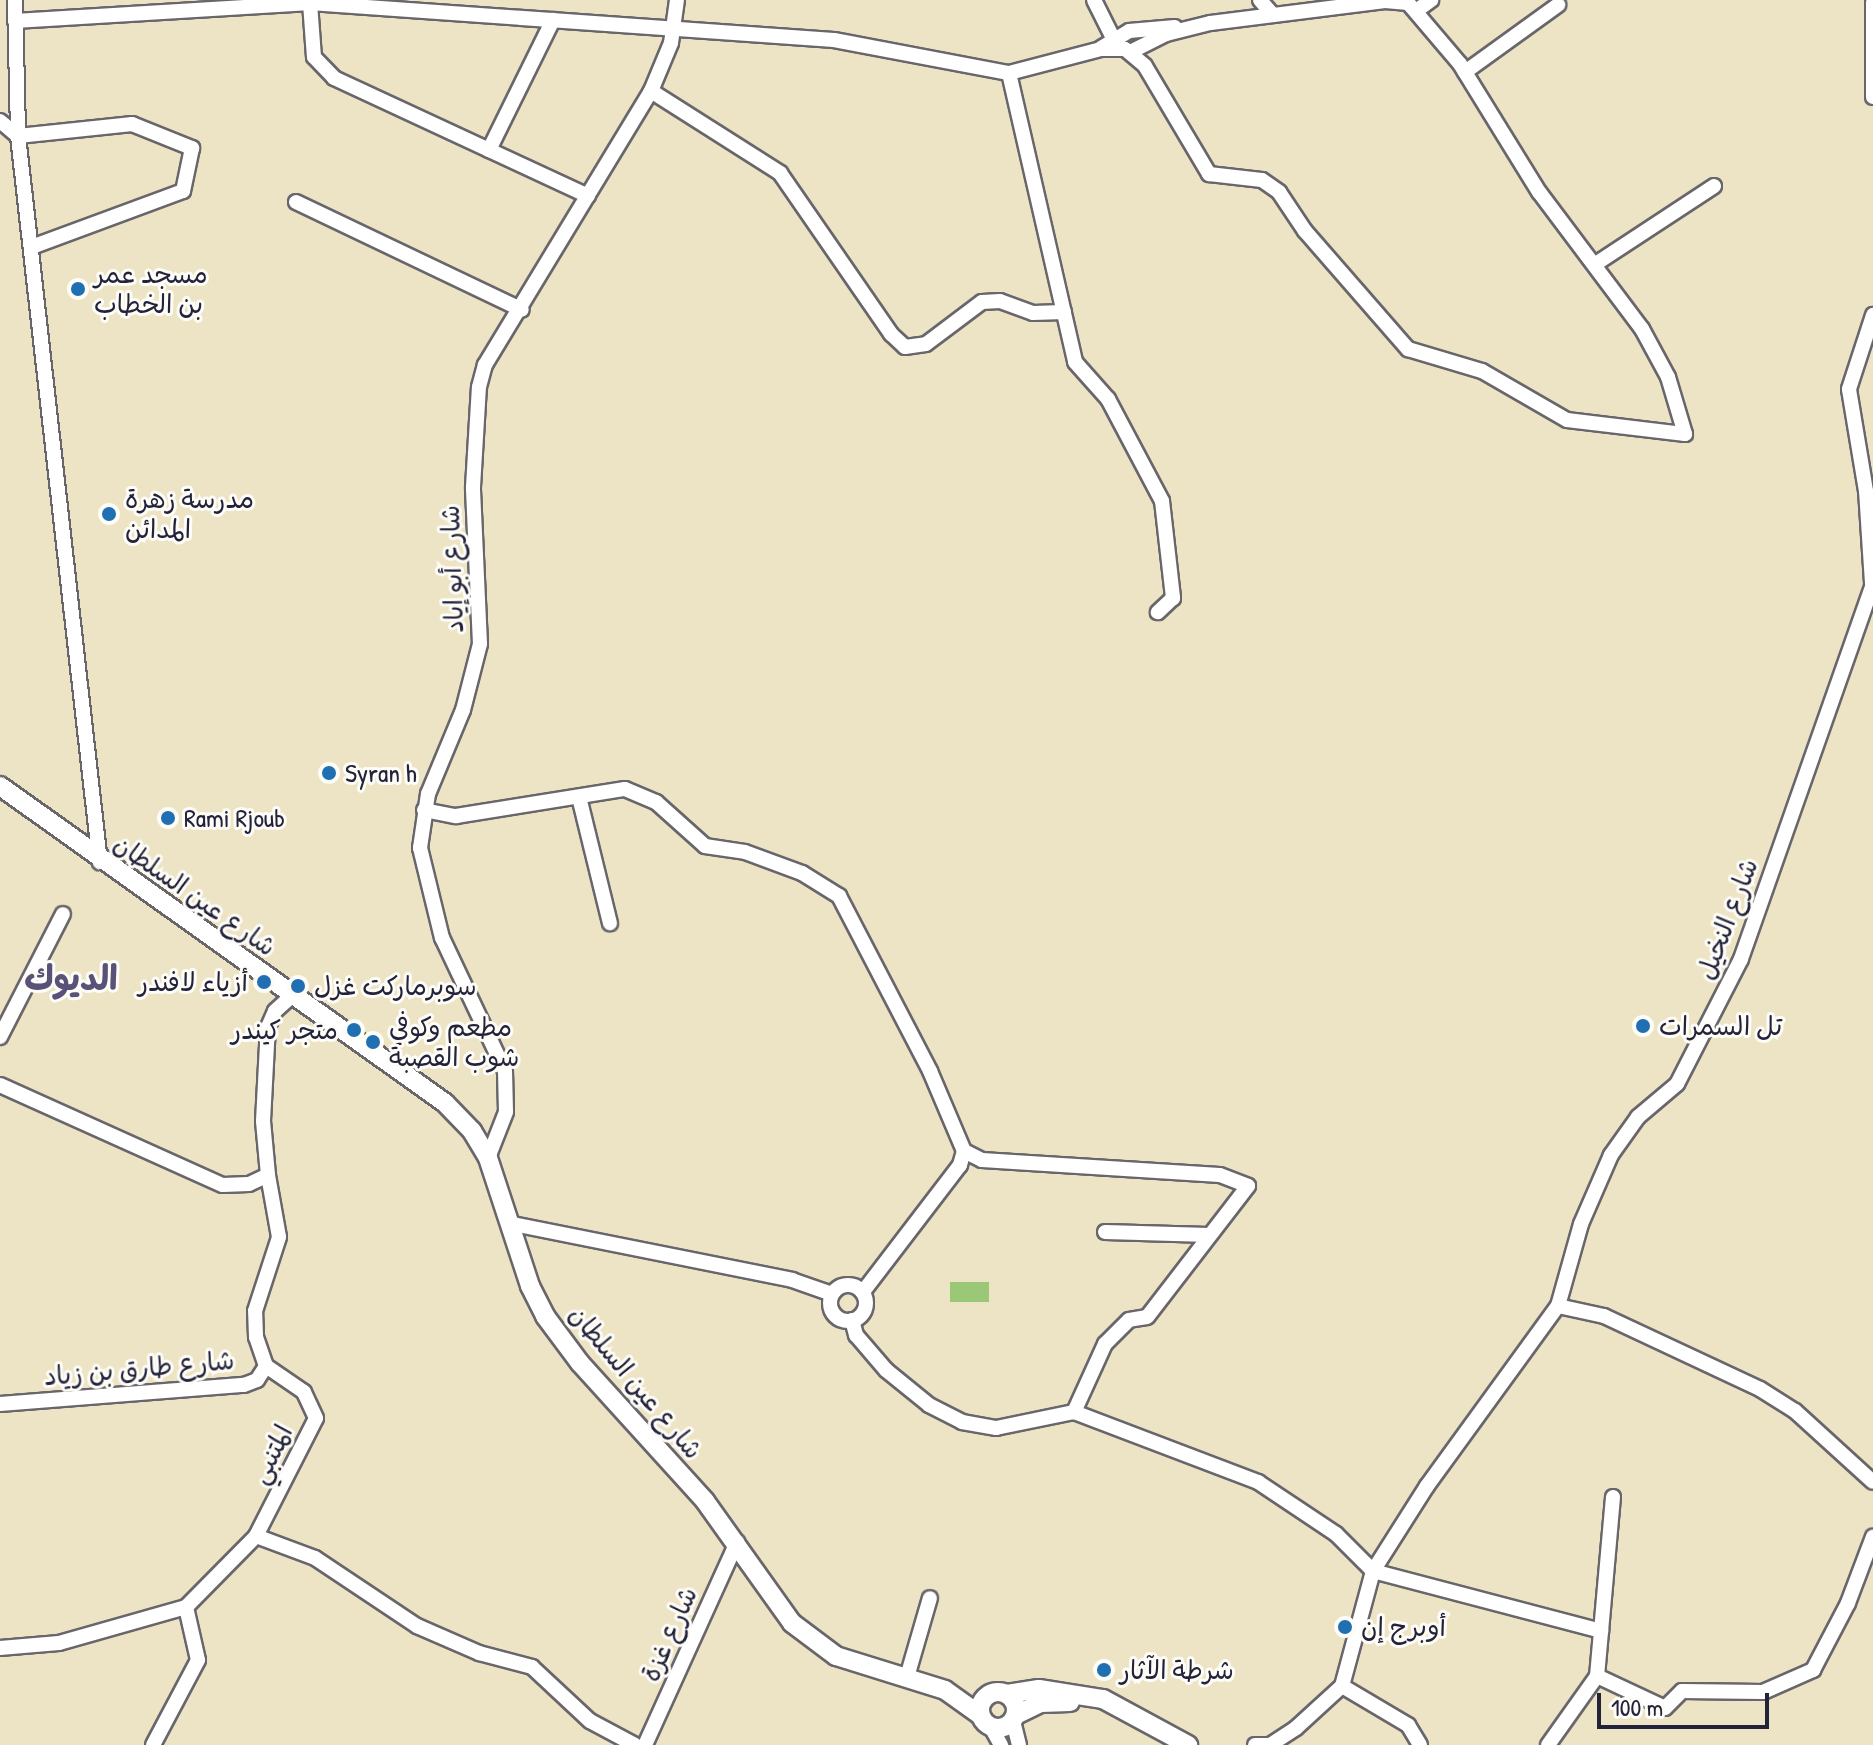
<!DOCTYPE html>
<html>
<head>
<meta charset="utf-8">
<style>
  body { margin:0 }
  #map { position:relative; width:1873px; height:1745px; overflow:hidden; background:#ede4c5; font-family:"Patrick Hand","Playpen Sans Arabic",sans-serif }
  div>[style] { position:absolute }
  .green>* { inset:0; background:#9ac877; transform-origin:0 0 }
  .roads { filter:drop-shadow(2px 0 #69666b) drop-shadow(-2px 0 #69666b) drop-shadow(0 2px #69666b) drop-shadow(0 -2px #69666b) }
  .minor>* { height:14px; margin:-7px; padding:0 7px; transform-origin:7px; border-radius:7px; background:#fff }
  .minor>.ring { margin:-7px; padding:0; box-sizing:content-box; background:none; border:14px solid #fff; border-radius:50% }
  .major>* { height:18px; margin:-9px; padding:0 9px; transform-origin:9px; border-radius:9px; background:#fff }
  .major>.ring { margin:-9px; padding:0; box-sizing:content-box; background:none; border:18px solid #fff; border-radius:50% }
  .dots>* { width:22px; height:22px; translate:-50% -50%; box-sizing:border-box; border:4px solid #fdfcf7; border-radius:50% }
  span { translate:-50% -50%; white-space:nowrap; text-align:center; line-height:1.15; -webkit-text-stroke:6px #fdfcf7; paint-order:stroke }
  .poi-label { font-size:26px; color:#22223b }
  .left { translate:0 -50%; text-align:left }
  .right { translate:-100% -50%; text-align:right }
  .street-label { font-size:26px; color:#22223b }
  .district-label { font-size:34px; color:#595178; font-weight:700 }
  .scale { position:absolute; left:1597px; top:1693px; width:172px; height:36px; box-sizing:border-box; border:4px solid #22223b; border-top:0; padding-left:10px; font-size:24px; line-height:28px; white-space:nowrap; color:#22223b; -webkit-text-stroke:6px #fdfcf7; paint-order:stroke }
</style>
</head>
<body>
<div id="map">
  <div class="green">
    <i style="left:950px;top:1282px;width:39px;height:20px"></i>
  </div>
  <div class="roads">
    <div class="minor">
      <i style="left:15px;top:0;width:136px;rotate:88.7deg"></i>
      <i style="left:18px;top:136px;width:731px;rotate:83.56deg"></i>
      <i style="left:1094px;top:0;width:42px;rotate:63.4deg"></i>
      <i style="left:1260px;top:0;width:20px;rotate:49deg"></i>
      <i style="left:1873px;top:2px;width:95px;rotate:90deg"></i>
      <i style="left:310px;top:3px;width:54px;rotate:85.8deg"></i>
      <i style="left:314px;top:57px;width:29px;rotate:46deg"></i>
      <i style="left:334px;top:78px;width:280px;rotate:24.9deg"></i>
      <i style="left:1416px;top:11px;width:19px;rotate:-36deg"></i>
      <i style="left:15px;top:21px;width:296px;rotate:-3.5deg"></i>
      <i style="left:310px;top:3px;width:525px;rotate:4.04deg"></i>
      <i style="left:834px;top:40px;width:178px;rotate:10.7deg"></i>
      <i style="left:1009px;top:73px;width:296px;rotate:77.1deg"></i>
      <i style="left:1075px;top:362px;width:50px;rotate:48.3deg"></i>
      <i style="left:1108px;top:399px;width:115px;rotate:62.1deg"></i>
      <i style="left:1162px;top:501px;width:98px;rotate:83.5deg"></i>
      <i style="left:1173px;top:598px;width:21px;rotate:137deg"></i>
      <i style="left:1101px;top:48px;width:33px;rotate:-31deg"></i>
      <i style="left:1129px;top:31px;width:46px;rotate:-5deg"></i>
      <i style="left:1465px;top:72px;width:115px;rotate:-35.8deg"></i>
      <i style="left:1009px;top:73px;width:95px;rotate:-14.6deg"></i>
      <i style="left:1101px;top:49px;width:24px"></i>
      <i style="left:1125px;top:49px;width:26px;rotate:40deg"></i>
      <i style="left:1145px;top:66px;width:126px;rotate:59.3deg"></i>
      <i style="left:1209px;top:174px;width:53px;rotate:6.5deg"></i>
      <i style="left:1262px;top:180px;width:21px;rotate:35deg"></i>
      <i style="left:1279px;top:192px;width:47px;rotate:56.3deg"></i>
      <i style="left:1305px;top:231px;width:157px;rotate:48.9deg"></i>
      <i style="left:1408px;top:349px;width:77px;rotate:16.6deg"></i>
      <i style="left:1482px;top:371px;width:98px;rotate:30deg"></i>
      <i style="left:1567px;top:420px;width:119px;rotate:6.8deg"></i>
      <i style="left:1685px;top:434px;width:59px;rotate:-106.6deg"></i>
      <i style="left:1668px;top:377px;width:55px;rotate:-118.4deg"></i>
      <i style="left:1642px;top:329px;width:171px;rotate:-126.9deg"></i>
      <i style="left:1539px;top:192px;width:150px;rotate:-121.7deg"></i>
      <i style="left:1460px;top:64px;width:80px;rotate:-130.4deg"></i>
      <i style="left:1408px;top:3px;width:23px;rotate:-175deg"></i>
      <i style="left:1385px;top:1px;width:176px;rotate:172.8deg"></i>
      <i style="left:1210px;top:23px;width:45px;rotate:166deg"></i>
      <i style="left:1166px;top:34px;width:40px;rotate:153.4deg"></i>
      <i style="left:651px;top:91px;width:153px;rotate:32.4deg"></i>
      <i style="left:780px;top:173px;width:196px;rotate:55.4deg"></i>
      <i style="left:891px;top:334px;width:19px;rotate:43deg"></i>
      <i style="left:905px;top:347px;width:21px;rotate:-8deg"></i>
      <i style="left:926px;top:344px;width:70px;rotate:-36.9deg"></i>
      <i style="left:982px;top:302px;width:18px;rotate:-3deg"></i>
      <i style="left:1000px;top:301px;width:35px;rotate:20deg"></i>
      <i style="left:1033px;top:313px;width:31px;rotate:-2deg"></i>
      <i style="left:0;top:121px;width:23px;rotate:40deg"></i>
      <i style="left:18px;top:136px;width:115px;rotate:-6deg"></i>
      <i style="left:132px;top:124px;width:65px;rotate:21.8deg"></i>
      <i style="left:192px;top:148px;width:44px;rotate:101.8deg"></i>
      <i style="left:183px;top:191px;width:159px;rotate:159.7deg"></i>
      <i style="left:489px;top:150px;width:145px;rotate:-63.8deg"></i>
      <i style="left:296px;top:202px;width:250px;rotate:25.5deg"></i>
      <i style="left:1597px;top:263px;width:140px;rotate:-33.3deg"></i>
      <i style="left:1872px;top:583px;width:92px;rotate:-93.7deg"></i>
      <i style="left:1866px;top:491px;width:103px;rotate:-99.5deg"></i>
      <i style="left:1849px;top:389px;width:78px;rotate:-72deg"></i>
      <i style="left:1873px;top:584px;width:398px;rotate:109.4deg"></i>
      <i style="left:1741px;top:959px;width:140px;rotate:117.1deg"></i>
      <i style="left:1677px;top:1084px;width:51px;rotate:139.8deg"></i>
      <i style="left:1638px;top:1117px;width:47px;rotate:125.4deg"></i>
      <i style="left:1611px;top:1155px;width:75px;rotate:113.5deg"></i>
      <i style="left:1581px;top:1224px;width:85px;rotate:105.7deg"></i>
      <i style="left:1558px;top:1306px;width:47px;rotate:12.3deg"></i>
      <i style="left:1604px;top:1316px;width:172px;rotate:25.1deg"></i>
      <i style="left:1760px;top:1389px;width:41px;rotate:32.2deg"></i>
      <i style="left:1795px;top:1411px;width:105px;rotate:42.3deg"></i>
      <i style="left:579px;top:797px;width:130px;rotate:76.2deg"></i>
      <i style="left:424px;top:810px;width:33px;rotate:11deg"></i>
      <i style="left:456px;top:816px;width:171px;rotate:-9.1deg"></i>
      <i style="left:625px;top:789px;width:34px;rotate:23deg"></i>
      <i style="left:656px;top:802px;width:66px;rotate:41.9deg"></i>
      <i style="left:705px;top:846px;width:40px;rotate:8.5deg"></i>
      <i style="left:745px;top:852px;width:61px;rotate:20.2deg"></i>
      <i style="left:802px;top:873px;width:44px;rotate:31.9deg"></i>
      <i style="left:839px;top:896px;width:197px;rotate:62.5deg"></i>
      <i style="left:930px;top:1071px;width:87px;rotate:67deg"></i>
      <i style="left:964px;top:1151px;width:15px;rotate:106deg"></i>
      <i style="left:960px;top:1165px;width:160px;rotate:127.4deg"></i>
      <i style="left:0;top:1037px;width:138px;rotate:-62.9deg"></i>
      <i style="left:0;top:1085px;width:244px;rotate:24.2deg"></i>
      <i style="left:223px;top:1185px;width:26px;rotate:-2deg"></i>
      <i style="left:249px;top:1184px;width:21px;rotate:-25deg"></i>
      <i style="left:268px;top:1175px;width:54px;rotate:-95.3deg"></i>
      <i style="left:263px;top:1121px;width:94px;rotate:-87deg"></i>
      <i style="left:268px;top:1027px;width:17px;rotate:-66deg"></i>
      <i style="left:275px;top:1011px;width:24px;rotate:-42deg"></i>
      <i style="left:964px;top:1151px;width:20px;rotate:27deg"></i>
      <i style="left:982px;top:1160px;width:238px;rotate:3.6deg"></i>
      <i style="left:1220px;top:1175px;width:30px;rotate:21deg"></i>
      <i style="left:1248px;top:1186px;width:165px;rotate:127.6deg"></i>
      <i style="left:1147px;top:1317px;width:18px;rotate:171deg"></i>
      <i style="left:1129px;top:1320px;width:34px;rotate:135deg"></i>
      <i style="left:1105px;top:1344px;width:75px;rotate:114.5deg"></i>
      <i style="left:488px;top:1158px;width:49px;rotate:-68.6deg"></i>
      <i style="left:506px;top:1112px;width:41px;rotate:-91.4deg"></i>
      <i style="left:505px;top:1071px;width:147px;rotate:-115.3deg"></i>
      <i style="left:442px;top:938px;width:93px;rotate:-103.7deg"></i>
      <i style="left:420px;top:848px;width:55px;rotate:-81.6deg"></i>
      <i style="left:428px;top:794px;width:91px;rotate:-67.4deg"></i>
      <i style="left:463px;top:710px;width:68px;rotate:-75.6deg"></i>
      <i style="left:480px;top:644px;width:157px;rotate:-92.6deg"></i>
      <i style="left:473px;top:487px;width:100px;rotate:-86.6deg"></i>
      <i style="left:479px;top:387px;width:23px;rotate:-75deg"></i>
      <i style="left:485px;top:365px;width:320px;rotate:-58.8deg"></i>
      <i style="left:651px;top:91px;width:52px;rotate:-67.4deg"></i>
      <i style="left:671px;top:43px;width:43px;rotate:-82.1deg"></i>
      <i style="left:513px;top:1224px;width:285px;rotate:11.3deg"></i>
      <i style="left:792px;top:1280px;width:42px;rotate:19.3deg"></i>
      <i style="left:1105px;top:1232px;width:104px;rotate:1.7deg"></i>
      <i class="ring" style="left:830px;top:1285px;width:22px;height:22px"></i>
      <i style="left:852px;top:1320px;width:16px;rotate:75deg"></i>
      <i style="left:856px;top:1335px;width:46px;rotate:49.4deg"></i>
      <i style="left:886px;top:1370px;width:55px;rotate:39.1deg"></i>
      <i style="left:929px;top:1405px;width:37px;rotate:27deg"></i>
      <i style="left:962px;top:1422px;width:35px;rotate:10deg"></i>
      <i style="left:996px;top:1428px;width:80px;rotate:-11.6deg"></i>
      <i style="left:1074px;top:1412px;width:197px;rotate:20.8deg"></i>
      <i style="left:1258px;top:1482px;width:94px;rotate:33.7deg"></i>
      <i style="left:1336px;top:1534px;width:52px;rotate:45deg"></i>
      <i style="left:1373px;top:1571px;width:236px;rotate:14.7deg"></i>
      <i style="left:0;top:1404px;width:245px;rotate:-4.5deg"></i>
      <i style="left:244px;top:1385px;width:14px;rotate:-21deg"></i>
      <i style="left:257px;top:1380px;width:17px;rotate:-57deg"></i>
      <i style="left:1613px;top:1497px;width:180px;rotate:95.1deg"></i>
      <i style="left:1597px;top:1676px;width:75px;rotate:25.2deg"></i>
      <i style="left:1665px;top:1708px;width:24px;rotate:-45deg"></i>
      <i style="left:1682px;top:1691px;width:81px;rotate:0.7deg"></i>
      <i style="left:1763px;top:1692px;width:55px;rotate:-23.7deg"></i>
      <i style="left:1813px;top:1670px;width:76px;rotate:-62.4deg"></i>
      <i style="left:1848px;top:1603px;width:71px;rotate:-69.3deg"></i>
      <i style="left:256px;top:1536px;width:63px;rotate:20.4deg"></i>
      <i style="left:315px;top:1558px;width:123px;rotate:33.7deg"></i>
      <i style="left:417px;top:1626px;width:68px;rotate:23.5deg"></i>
      <i style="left:479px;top:1653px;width:55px;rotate:14.8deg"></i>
      <i style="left:532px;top:1667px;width:79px;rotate:43deg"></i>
      <i style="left:590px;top:1721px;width:51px;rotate:28.1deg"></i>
      <i style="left:0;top:1648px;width:59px;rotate:-4.8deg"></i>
      <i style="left:59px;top:1643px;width:132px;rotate:-15.8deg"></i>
      <i style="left:186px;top:1607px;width:100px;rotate:-45.4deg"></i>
      <i style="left:256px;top:1536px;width:132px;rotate:-63deg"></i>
      <i style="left:316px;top:1418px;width:29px;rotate:-115deg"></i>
      <i style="left:304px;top:1392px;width:46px;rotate:-145.6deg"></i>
      <i style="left:266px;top:1366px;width:31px;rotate:-109deg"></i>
      <i style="left:256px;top:1337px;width:26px;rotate:-92deg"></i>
      <i style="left:255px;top:1311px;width:78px;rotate:-72deg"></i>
      <i style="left:279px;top:1237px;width:63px;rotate:-100.1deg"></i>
      <i style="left:907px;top:1677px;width:82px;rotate:-73.8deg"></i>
      <i style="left:1342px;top:1686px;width:77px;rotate:30.6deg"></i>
      <i style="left:1408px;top:1725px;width:23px;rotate:59deg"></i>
      <i style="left:1013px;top:1721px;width:25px;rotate:76deg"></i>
      <i style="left:991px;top:1727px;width:21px;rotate:61deg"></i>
      <i style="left:153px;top:1745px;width:96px;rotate:-62.1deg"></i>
      <i style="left:198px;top:1660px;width:54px;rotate:-102.8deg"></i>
      <i style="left:645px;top:1745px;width:223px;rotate:-65.6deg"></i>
      <i style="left:1255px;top:1745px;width:15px"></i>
      <i style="left:1270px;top:1745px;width:31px;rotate:-33deg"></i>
      <i style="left:1296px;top:1728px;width:62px;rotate:-42.4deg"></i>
      <i style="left:1342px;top:1686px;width:119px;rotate:-74.9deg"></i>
      <i style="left:1373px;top:1571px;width:101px;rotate:-57.6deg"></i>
      <i style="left:1427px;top:1486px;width:223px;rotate:-54deg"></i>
      <i style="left:1548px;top:1745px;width:85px;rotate:-54.6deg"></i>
    </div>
    <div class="major">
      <i style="left:0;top:786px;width:546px;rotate:35.46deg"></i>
      <i style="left:445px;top:1103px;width:39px;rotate:46deg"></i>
      <i style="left:472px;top:1131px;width:31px;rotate:59deg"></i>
      <i style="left:488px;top:1158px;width:135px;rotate:71.8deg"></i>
      <i style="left:530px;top:1286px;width:34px;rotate:63deg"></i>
      <i style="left:545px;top:1316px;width:59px;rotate:53.3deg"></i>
      <i style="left:580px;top:1363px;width:186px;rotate:47.8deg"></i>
      <i style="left:705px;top:1501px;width:150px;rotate:54.5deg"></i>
      <i style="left:792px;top:1623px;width:55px;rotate:36.9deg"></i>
      <i style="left:836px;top:1656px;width:114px;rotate:17.3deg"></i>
      <i style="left:945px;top:1690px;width:43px;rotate:35.5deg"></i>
      <i class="ring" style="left:980px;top:1692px;width:18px;height:18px"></i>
      <i style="left:1007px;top:1694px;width:32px;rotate:-9deg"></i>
      <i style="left:1039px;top:1689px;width:65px;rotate:8.9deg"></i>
      <i style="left:1103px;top:1699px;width:97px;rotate:28.4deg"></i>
      <i style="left:1016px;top:1715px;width:28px;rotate:-26deg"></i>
      <i style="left:1041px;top:1703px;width:29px;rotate:-2deg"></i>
    </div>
  </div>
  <div class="dots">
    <i style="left:78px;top:289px;background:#1f6fb2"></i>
    <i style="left:109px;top:514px;background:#1f6fb2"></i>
    <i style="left:329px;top:773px;background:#1f6fb2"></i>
    <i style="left:168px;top:818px;background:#1f6fb2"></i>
    <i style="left:264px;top:982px;background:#1f6fb2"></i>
    <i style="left:298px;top:986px;background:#1f6fb2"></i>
    <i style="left:1643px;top:1026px;background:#1f6fb2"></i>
    <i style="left:354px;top:1030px;background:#1f6fb2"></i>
    <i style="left:373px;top:1042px;background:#1f6fb2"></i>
    <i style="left:1345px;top:1627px;background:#1f6fb2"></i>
    <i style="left:1104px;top:1670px;background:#1f6fb2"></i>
  </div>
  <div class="poi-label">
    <span class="left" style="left:94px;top:289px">مسجد عمر<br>بن الخطاب</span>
    <span class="left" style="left:125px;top:514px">مدرسة زهرة<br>المدائن</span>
    <span class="left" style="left:345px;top:773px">Syran h</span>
    <span class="left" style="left:184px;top:818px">Rami Rjoub</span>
    <span class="right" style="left:248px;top:982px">أزياء لافندر</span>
    <span class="left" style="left:314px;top:986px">سوبرماركت غزل</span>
    <span class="left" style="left:1659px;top:1026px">تل السمرات</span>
    <span class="left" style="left:389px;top:1042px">مطعم وكوفي<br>شوب القصبة</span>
    <span class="right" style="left:338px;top:1030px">متجر كيندر</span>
    <span class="left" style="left:1361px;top:1627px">أوبرج إن</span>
    <span class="left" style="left:1120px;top:1670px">شرطة الآثار</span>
  </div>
  <div class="street-label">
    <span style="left:452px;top:569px;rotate:-92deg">شارع أبو إياد</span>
    <span style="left:195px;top:895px;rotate:35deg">شارع عين السلطان</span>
    <span style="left:1727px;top:919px;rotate:-69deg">شارع النخيل</span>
    <span style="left:139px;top:1368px;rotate:-5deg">شارع طارق بن زياد</span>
    <span style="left:636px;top:1382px;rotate:50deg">شارع عين السلطان</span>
    <span style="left:271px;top:1454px;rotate:-63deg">المتنبي</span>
    <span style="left:669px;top:1634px;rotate:-66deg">شارع غزة</span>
  </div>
  <div class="district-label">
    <span style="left:71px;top:979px">الديوك</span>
  </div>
  <div class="scale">100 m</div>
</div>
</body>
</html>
